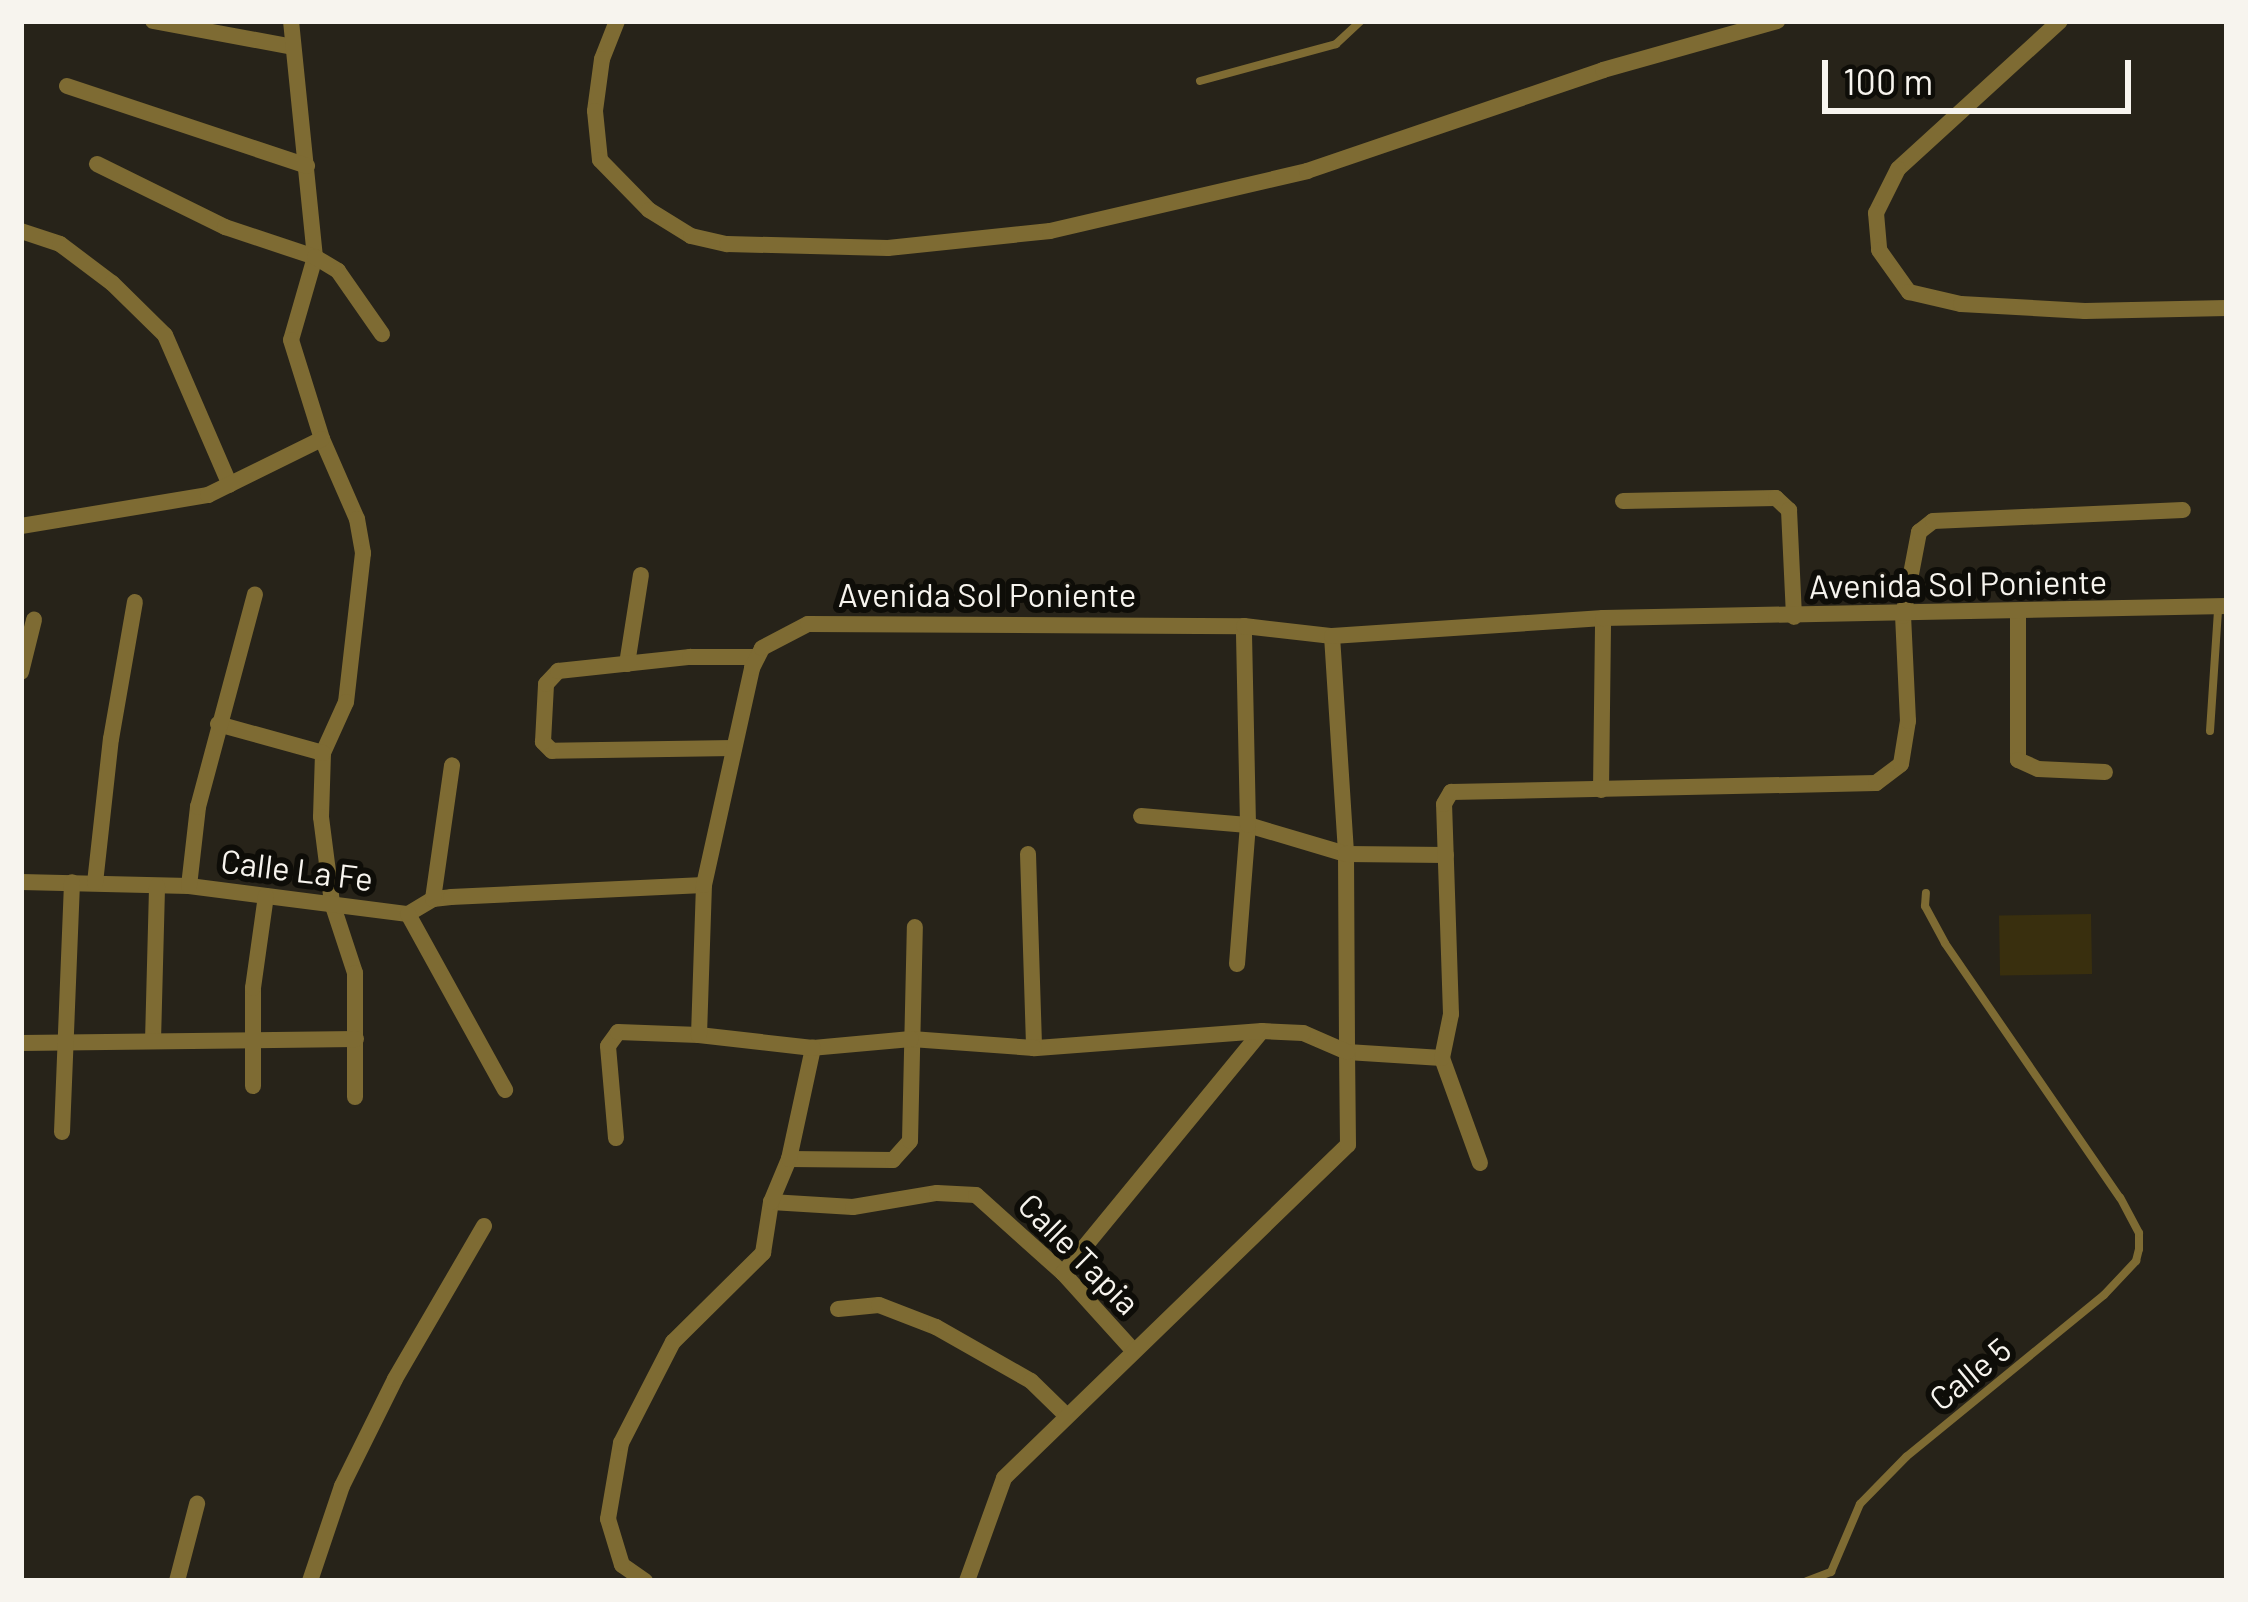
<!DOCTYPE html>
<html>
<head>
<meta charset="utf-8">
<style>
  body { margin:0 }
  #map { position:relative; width:2248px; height:1602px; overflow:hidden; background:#272319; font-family:Barlow,sans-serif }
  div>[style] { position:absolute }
  .green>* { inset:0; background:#392f0e; transform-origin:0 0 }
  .service>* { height:8px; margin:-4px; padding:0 4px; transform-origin:4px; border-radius:4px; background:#7e6b33 }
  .minor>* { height:16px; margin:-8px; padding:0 8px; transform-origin:8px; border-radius:8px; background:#7e6b33 }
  span { translate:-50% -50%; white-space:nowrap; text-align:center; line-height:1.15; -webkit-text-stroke:12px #0e0d08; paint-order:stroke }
  .street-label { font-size:33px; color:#f7f4ee }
  .frame { position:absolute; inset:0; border:24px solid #f7f4ee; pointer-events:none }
  .scale { position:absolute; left:1822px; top:60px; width:309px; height:54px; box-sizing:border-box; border:6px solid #f7f4ee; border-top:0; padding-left:15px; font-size:36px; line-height:42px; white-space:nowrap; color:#f7f4ee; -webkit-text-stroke:9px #0e0d08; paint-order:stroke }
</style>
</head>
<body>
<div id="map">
  <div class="green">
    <i style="left:2091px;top:914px;width:60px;height:92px;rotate:89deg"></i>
  </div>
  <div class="service">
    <i style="left:1200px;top:81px;width:141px;rotate:-15.2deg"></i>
    <i style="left:1336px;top:44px;width:34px;rotate:-43deg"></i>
    <i style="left:2210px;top:731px;width:121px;rotate:-86.2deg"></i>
    <i style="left:1807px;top:1581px;width:26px;rotate:-21deg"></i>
    <i style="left:1831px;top:1572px;width:74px;rotate:-66.9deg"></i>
    <i style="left:1860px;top:1504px;width:66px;rotate:-45.6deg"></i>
    <i style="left:1906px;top:1457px;width:256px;rotate:-39.3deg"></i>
    <i style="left:2104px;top:1295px;width:47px;rotate:-46.7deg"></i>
    <i style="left:2136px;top:1261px;width:12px;rotate:-76deg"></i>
    <i style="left:2139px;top:1249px;width:16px;rotate:-90deg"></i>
    <i style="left:2139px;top:1233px;width:40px;rotate:-118deg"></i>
    <i style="left:2120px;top:1198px;width:309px;rotate:-124.5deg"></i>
    <i style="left:1945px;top:943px;width:42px;rotate:-118.4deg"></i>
    <i style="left:1925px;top:906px;width:13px;rotate:-86deg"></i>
  </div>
  <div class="minor">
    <i style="left:153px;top:21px;width:142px;rotate:10.5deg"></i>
    <i style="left:291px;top:21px;width:237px;rotate:84.2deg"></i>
    <i style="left:315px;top:257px;width:86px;rotate:106.1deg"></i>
    <i style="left:291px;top:340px;width:104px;rotate:72.6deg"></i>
    <i style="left:322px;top:439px;width:87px;rotate:66.4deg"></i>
    <i style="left:357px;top:519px;width:35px;rotate:80deg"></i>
    <i style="left:363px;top:553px;width:150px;rotate:96.5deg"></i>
    <i style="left:346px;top:702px;width:56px;rotate:114.3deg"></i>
    <i style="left:323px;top:753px;width:64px;rotate:91.8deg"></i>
    <i style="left:321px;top:817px;width:87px;rotate:82.7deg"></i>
    <i style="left:332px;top:903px;width:74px;rotate:71.8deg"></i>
    <i style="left:355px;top:973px;width:124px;rotate:90deg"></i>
    <i style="left:617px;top:21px;width:41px;rotate:111.5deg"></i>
    <i style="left:602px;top:59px;width:52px;rotate:97.7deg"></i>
    <i style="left:595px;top:111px;width:49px;rotate:84.2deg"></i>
    <i style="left:600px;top:160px;width:70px;rotate:45.6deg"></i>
    <i style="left:649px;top:210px;width:49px;rotate:31.8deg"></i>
    <i style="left:691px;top:236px;width:37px;rotate:13deg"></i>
    <i style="left:727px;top:244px;width:161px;rotate:1.4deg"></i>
    <i style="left:888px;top:248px;width:163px;rotate:-6deg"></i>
    <i style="left:1050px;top:231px;width:264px;rotate:-13.1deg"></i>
    <i style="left:1307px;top:171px;width:313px;rotate:-18.8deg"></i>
    <i style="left:1603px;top:70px;width:181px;rotate:-15.7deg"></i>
    <i style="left:2060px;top:21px;width:219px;rotate:137.6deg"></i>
    <i style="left:1898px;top:169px;width:49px;rotate:116.6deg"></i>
    <i style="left:1876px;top:213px;width:37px;rotate:85deg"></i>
    <i style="left:1879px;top:250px;width:52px;rotate:54.5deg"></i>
    <i style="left:1909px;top:292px;width:53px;rotate:13deg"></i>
    <i style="left:1961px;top:304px;width:124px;rotate:3.2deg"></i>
    <i style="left:2085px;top:311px;width:142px;rotate:-1.2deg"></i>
    <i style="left:67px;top:86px;width:253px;rotate:18.4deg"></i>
    <i style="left:97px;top:164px;width:143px;rotate:26.2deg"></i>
    <i style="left:225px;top:227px;width:95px;rotate:18.4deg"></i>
    <i style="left:315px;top:257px;width:27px;rotate:31deg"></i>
    <i style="left:338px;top:271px;width:77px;rotate:55.1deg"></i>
    <i style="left:21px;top:231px;width:41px;rotate:18.4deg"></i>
    <i style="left:60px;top:244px;width:65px;rotate:36.9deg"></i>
    <i style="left:112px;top:283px;width:74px;rotate:44.5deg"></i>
    <i style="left:165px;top:335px;width:163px;rotate:66.6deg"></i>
    <i style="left:1623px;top:501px;width:153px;rotate:-1.1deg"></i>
    <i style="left:1776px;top:498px;width:18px;rotate:43deg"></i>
    <i style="left:1789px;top:510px;width:107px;rotate:87.3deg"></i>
    <i style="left:21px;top:526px;width:190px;rotate:-9.4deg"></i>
    <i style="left:208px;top:495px;width:127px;rotate:-26.2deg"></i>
    <i style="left:2018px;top:614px;width:146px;rotate:90deg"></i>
    <i style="left:2018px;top:760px;width:22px;rotate:24deg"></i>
    <i style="left:2038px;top:769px;width:67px;rotate:2.6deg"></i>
    <i style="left:1332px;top:636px;width:218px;rotate:86.3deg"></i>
    <i style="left:1346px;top:854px;width:198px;rotate:89.7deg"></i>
    <i style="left:1347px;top:1052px;width:95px;rotate:3.6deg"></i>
    <i style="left:627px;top:664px;width:90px;rotate:-81.1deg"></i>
    <i style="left:21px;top:672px;width:54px;rotate:-76deg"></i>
    <i style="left:218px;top:724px;width:109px;rotate:15.4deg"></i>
    <i style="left:734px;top:748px;width:182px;rotate:179.1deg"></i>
    <i style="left:552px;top:751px;width:13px;rotate:-135deg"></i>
    <i style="left:543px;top:742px;width:58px;rotate:-87deg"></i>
    <i style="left:546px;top:684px;width:18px;rotate:-47deg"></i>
    <i style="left:558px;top:671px;width:133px;rotate:-6.1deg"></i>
    <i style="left:690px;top:657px;width:67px"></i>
    <i style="left:1601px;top:790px;width:172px;rotate:-89.3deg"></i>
    <i style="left:1141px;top:816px;width:107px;rotate:4.8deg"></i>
    <i style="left:1248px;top:825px;width:102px;rotate:16.5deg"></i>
    <i style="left:1346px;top:854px;width:100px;rotate:0.6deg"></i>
    <i style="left:1028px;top:854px;width:194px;rotate:88.2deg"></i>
    <i style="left:21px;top:882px;width:168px;rotate:1.4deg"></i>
    <i style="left:189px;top:886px;width:221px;rotate:7.3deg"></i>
    <i style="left:408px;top:914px;width:29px;rotate:-31deg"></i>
    <i style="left:433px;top:899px;width:18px;rotate:-6deg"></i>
    <i style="left:451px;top:897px;width:253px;rotate:-2.7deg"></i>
    <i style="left:95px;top:883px;width:145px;rotate:-83.7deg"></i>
    <i style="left:111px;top:739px;width:139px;rotate:-80.1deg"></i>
    <i style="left:189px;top:886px;width:80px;rotate:-83.5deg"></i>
    <i style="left:198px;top:807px;width:220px;rotate:-75deg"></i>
    <i style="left:433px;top:899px;width:135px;rotate:-81.9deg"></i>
    <i style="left:408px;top:914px;width:201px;rotate:61.1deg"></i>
    <i style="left:1237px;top:964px;width:139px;rotate:-85.5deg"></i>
    <i style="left:1248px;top:825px;width:199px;rotate:-91.2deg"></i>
    <i style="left:153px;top:1041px;width:155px;rotate:-88.5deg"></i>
    <i style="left:21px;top:1043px;width:335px;rotate:-0.7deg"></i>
    <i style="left:253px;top:1086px;width:98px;rotate:-90deg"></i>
    <i style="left:253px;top:988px;width:93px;rotate:-82deg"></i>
    <i style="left:62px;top:1132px;width:250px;rotate:-87.7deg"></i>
    <i style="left:616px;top:1138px;width:92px;rotate:-95deg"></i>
    <i style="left:608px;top:1046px;width:17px;rotate:-54deg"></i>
    <i style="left:618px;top:1032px;width:81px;rotate:2.1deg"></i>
    <i style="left:789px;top:1159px;width:104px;rotate:0.6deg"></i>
    <i style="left:893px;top:1160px;width:25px;rotate:-48deg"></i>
    <i style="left:910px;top:1141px;width:214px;rotate:-88.7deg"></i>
    <i style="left:1480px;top:1163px;width:112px;rotate:-109.9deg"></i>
    <i style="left:1442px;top:1058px;width:45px;rotate:-78.4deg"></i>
    <i style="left:1451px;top:1014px;width:210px;rotate:-91.9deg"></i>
    <i style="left:1444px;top:804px;width:14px;rotate:-60deg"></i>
    <i style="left:1451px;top:792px;width:425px;rotate:-1.2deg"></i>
    <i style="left:1876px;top:783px;width:31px;rotate:-37deg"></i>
    <i style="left:1901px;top:764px;width:44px;rotate:-80.8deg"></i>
    <i style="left:1908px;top:721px;width:105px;rotate:-92.7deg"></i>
    <i style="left:1903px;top:616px;width:86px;rotate:-79.2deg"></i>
    <i style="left:1919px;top:532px;width:18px;rotate:-38deg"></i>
    <i style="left:1933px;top:521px;width:250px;rotate:-2.5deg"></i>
    <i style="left:771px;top:1202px;width:82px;rotate:3.5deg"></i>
    <i style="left:853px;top:1207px;width:85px;rotate:-9.5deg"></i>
    <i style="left:937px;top:1193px;width:39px;rotate:3deg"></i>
    <i style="left:976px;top:1195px;width:117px;rotate:41.9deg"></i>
    <i style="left:1063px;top:1273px;width:103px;rotate:47.8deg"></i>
    <i style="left:1063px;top:1273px;width:313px;rotate:-50.6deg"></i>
    <i style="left:838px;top:1309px;width:41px;rotate:-5.6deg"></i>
    <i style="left:879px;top:1305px;width:61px;rotate:21.1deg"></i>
    <i style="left:936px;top:1327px;width:109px;rotate:29.6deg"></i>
    <i style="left:1031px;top:1381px;width:49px;rotate:44.2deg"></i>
    <i style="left:177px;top:1581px;width:80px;rotate:-75.4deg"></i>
    <i style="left:310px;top:1581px;width:100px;rotate:-71.4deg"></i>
    <i style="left:342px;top:1486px;width:119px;rotate:-63.6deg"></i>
    <i style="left:395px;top:1379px;width:177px;rotate:-59.8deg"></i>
    <i style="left:645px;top:1581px;width:28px;rotate:-145deg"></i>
    <i style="left:622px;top:1565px;width:48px;rotate:-106.9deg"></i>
    <i style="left:608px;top:1519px;width:77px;rotate:-80.3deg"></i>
    <i style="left:621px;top:1443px;width:114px;rotate:-62.8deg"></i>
    <i style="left:673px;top:1342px;width:127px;rotate:-44.7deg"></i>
    <i style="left:763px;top:1253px;width:52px;rotate:-81.1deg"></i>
    <i style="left:771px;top:1202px;width:47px;rotate:-67.3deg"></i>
    <i style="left:789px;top:1159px;width:114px;rotate:-77.8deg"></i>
    <i style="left:967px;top:1581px;width:109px;rotate:-70.2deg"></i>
    <i style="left:1004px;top:1478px;width:479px;rotate:-44.1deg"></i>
    <i style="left:1348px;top:1145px;width:93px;rotate:-90.6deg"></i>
    <i style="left:1347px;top:1052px;width:48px;rotate:-156.6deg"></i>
    <i style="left:1303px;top:1033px;width:41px;rotate:-177.2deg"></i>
    <i style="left:1262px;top:1031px;width:229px;rotate:175.7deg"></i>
    <i style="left:1034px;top:1048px;width:123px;rotate:-175.8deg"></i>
    <i style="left:911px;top:1039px;width:98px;rotate:174.8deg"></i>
    <i style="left:813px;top:1048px;width:115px;rotate:-173.5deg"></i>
    <i style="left:699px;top:1035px;width:150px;rotate:-88.1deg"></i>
    <i style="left:704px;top:885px;width:222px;rotate:-77.5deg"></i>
    <i style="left:752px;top:668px;width:22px;rotate:-63deg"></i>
    <i style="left:762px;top:648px;width:52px;rotate:-27.6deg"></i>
    <i style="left:808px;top:624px;width:436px;rotate:0.3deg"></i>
    <i style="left:1244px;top:626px;width:89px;rotate:6.5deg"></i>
    <i style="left:1332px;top:636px;width:272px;rotate:-3.8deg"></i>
    <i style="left:1603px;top:618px;width:624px;rotate:-1.1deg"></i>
  </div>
  <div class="street-label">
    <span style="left:1958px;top:584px;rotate:-1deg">Avenida Sol Poniente</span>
    <span style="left:987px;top:595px">Avenida Sol Poniente</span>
    <span style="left:297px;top:870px;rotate:7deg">Calle La Fe</span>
    <span style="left:1079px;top:1254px;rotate:45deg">Calle Tapia</span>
    <span style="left:1970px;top:1374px;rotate:-39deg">Calle 5</span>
  </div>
  <div class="frame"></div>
  <div class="scale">100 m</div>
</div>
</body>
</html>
